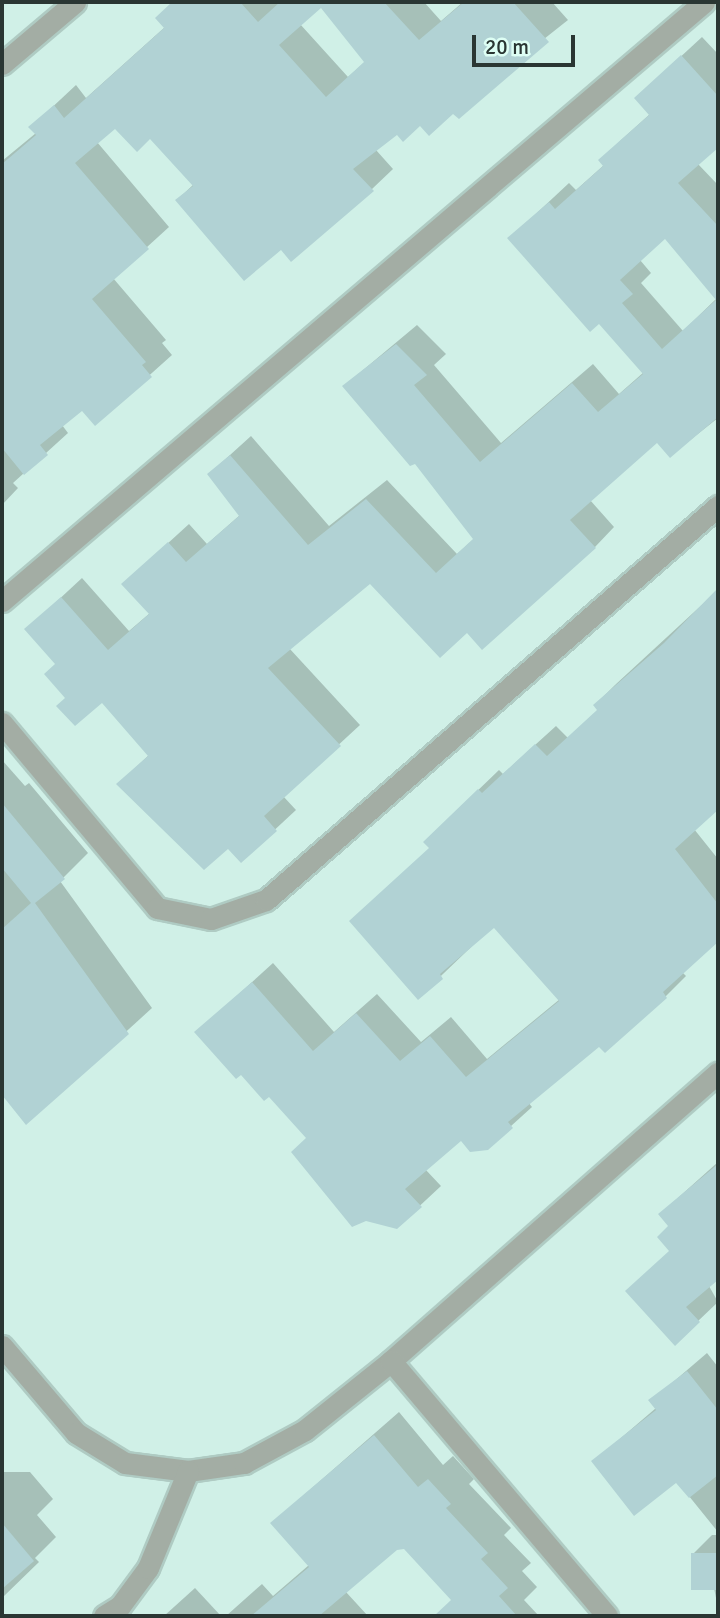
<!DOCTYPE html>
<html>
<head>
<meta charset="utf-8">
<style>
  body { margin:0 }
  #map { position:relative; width:720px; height:1618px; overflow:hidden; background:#d0f0e7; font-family:Signika,sans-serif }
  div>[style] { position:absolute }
  .shadow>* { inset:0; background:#0003 }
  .building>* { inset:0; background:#b1d2d4; transform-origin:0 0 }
  .roads { filter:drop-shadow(2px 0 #afcbc3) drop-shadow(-2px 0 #afcbc3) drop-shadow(0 2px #afcbc3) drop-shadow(0 -2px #afcbc3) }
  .street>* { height:21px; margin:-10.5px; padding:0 10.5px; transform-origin:10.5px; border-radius:10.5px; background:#a3ada4 }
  span { translate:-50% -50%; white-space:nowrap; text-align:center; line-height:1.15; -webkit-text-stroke:5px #ddfef4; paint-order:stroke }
  .frame { position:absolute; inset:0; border:4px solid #2a3633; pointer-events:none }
  .scale { position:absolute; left:472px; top:35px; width:103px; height:32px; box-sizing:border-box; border:4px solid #2a3633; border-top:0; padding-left:9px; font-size:21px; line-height:24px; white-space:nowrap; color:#2a3633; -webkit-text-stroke:5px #ddfef4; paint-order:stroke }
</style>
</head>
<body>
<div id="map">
  <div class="shadow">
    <i style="clip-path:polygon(evenodd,173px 2px,424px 2px,441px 21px,463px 2px,552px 2px,568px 20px,453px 111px,397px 133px,376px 150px,393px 169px,372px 189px,281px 248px,177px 200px,194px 184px,150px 137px,116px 126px,97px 142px,169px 227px,113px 278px,166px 340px,162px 343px,172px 355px,95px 424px,82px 409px,62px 425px,68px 433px,13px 483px,18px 488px,2px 505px,2px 161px,36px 133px,31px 127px,76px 85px,86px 98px,165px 27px,157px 18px,173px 2px,321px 6px,366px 61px,348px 77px,300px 24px,321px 6px)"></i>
    <i style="clip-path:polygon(evenodd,702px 37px,718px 54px,718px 147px,698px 164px,718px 185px,718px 418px,670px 456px,657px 441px,590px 500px,614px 527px,595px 547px,467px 630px,370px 581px,289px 648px,360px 725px,283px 796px,296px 810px,241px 861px,228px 846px,118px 784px,150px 754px,102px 700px,67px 698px,57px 664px,27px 629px,82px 578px,129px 631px,150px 613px,144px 565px,189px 524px,207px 544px,240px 515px,209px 474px,251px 436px,329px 526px,387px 480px,457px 554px,475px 538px,416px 462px,344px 386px,417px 325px,446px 354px,434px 365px,501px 443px,593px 364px,619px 394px,644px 372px,599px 321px,509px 239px,569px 183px,576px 190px,604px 165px,620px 141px,650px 114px,636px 98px,702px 37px,666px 237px,717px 298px,683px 331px,641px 283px,651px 273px,640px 260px,666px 237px)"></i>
    <i style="clip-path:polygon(718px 590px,718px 807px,694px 829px,718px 859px,718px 939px,682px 972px,686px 976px,666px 996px,605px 1050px,599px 1044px,528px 1102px,532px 1107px,487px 1148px,461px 1138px,425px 1169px,441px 1186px,397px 1227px,269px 1095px,197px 1032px,273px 963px,334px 1032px,377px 994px,421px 1042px,451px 1017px,487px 1059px,560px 999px,494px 925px,418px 998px,431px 847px,445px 822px,499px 770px,503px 774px,556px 726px,568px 738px,599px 709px,595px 705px,615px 685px)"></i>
    <i style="clip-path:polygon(2px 760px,25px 786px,29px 783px,88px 853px,60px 881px,152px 1008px,26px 1123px,2px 1093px)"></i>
    <i style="clip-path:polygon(718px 1162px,718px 1278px,709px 1286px,718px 1302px,675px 1343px,670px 1226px,660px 1214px)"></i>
    <i style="clip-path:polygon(707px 1353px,718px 1367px,718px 1532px,676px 1480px,593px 1462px,656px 1408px,651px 1401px)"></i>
    <i style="clip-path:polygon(399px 1412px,443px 1465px,453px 1456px,474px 1479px,469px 1484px,511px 1528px,504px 1535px,531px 1563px,522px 1571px,537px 1587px,524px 1600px,539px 1616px,440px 1616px,453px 1600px,405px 1548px,397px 1548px,346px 1592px,368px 1616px,226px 1616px,262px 1584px,273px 1596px,309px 1565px,272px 1523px)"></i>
    <i style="clip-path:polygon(2px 1472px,30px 1472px,53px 1499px,37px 1515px,56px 1537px,35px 1558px,39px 1562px,2px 1598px)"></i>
    <i style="clip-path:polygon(712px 1535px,718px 1535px,718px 1608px,714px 1588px,693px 1554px)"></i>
    <i style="clip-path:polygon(195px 1588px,221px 1616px,164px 1616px)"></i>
  </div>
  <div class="building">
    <i style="clip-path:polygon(evenodd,172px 2px,240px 2px,258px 22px,280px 2px,384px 2px,419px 40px,464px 2px,513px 2px,549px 42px,459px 119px,453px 114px,429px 136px,420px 126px,403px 142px,397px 135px,353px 169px,374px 191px,291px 262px,281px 250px,244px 281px,175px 200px,193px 186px,150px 139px,137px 152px,115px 129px,75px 163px,149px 249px,92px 299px,146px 362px,142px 365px,152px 377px,95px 426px,82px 411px,40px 445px,48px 455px,24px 475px,2px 448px,2px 164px,36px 135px,28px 127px,54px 105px,64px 118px,164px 28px,155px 18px,172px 2px,321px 8px,364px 62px,326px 97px,279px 45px,321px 8px)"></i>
    <i style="clip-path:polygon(evenodd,681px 55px,718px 96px,718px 148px,678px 183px,718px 226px,718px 417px,670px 458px,657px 443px,570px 520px,596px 548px,482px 650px,467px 633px,440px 658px,370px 584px,268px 668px,341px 746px,264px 816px,277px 831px,241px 863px,228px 849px,204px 870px,116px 784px,148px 756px,102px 703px,75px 726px,56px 706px,65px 698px,44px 674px,55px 664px,24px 629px,61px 597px,108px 650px,149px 614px,121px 584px,168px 542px,186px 562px,239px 516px,207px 474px,230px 455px,308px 545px,366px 499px,436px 573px,473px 539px,415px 464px,410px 466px,342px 386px,396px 344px,427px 375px,414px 385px,480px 462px,572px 383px,598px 412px,643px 374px,599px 324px,590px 332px,507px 238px,549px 202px,555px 209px,603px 166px,598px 160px,649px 115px,634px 98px,681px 55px,665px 239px,716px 300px,662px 349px,622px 303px,633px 294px,620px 280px,665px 239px)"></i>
    <i style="clip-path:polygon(718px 588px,718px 810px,675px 849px,718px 904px,718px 942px,663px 992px,667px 998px,605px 1053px,599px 1047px,508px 1122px,513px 1128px,488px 1150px,470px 1152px,461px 1141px,405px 1189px,422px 1207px,397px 1229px,366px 1221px,352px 1227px,291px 1152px,306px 1138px,269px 1097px,264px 1101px,241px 1075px,236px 1079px,194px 1032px,252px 982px,313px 1051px,356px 1013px,400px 1061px,430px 1036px,466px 1077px,559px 1001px,494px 928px,440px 974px,443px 979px,418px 1000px,349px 921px,429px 848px,423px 842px,478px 789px,482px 793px,535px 744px,547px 756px,597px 710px,593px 705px,664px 643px)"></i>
    <i style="clip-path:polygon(2px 803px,65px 879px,35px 903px,129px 1034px,26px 1125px,2px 1095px,2px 929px,31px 903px,2px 868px)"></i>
    <i style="clip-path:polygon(718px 1164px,718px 1280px,686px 1307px,700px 1322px,675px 1346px,625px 1291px,669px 1251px,657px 1237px,668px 1226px,658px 1214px)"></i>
    <i style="clip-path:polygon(687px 1371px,718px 1410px,718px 1475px,689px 1498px,676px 1483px,634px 1516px,591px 1461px,656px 1410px,648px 1400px)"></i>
    <i style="clip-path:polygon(374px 1435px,418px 1487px,428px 1479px,451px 1504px,446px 1508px,488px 1553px,481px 1559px,508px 1588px,499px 1596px,517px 1616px,434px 1616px,451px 1600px,404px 1549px,397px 1550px,319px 1616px,251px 1616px,309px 1567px,270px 1523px)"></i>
    <i style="clip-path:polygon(2px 1523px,34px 1561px,2px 1589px)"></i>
    <i style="left:691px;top:1553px;width:27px;height:37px"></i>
  </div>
  <div class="roads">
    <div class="street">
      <i style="left:2px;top:64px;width:96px;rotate:-40.3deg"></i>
      <i style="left:2px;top:601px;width:923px;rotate:-40.47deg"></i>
      <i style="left:2px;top:723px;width:241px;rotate:50deg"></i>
      <i style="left:157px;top:908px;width:55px;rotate:11.5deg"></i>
      <i style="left:211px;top:919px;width:58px;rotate:-19.1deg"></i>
      <i style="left:266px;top:900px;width:600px;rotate:-41.08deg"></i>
      <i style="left:2px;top:1346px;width:114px;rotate:49.6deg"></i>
      <i style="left:76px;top:1433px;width:57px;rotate:31.5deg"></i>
      <i style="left:125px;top:1463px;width:64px;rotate:7.2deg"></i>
      <i style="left:188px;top:1471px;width:57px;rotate:-8.1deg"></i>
      <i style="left:244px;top:1463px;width:69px;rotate:-28.4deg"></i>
      <i style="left:305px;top:1430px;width:110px;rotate:-38.7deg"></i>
      <i style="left:391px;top:1361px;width:436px;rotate:-41.4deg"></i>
      <i style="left:391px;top:1361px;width:334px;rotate:49.7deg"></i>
      <i style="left:104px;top:1616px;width:19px;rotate:-32deg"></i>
      <i style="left:120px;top:1606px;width:47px;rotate:-53.6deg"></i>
      <i style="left:148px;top:1568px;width:105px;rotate:-67.6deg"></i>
    </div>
  </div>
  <div class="frame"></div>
  <div class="scale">20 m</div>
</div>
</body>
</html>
